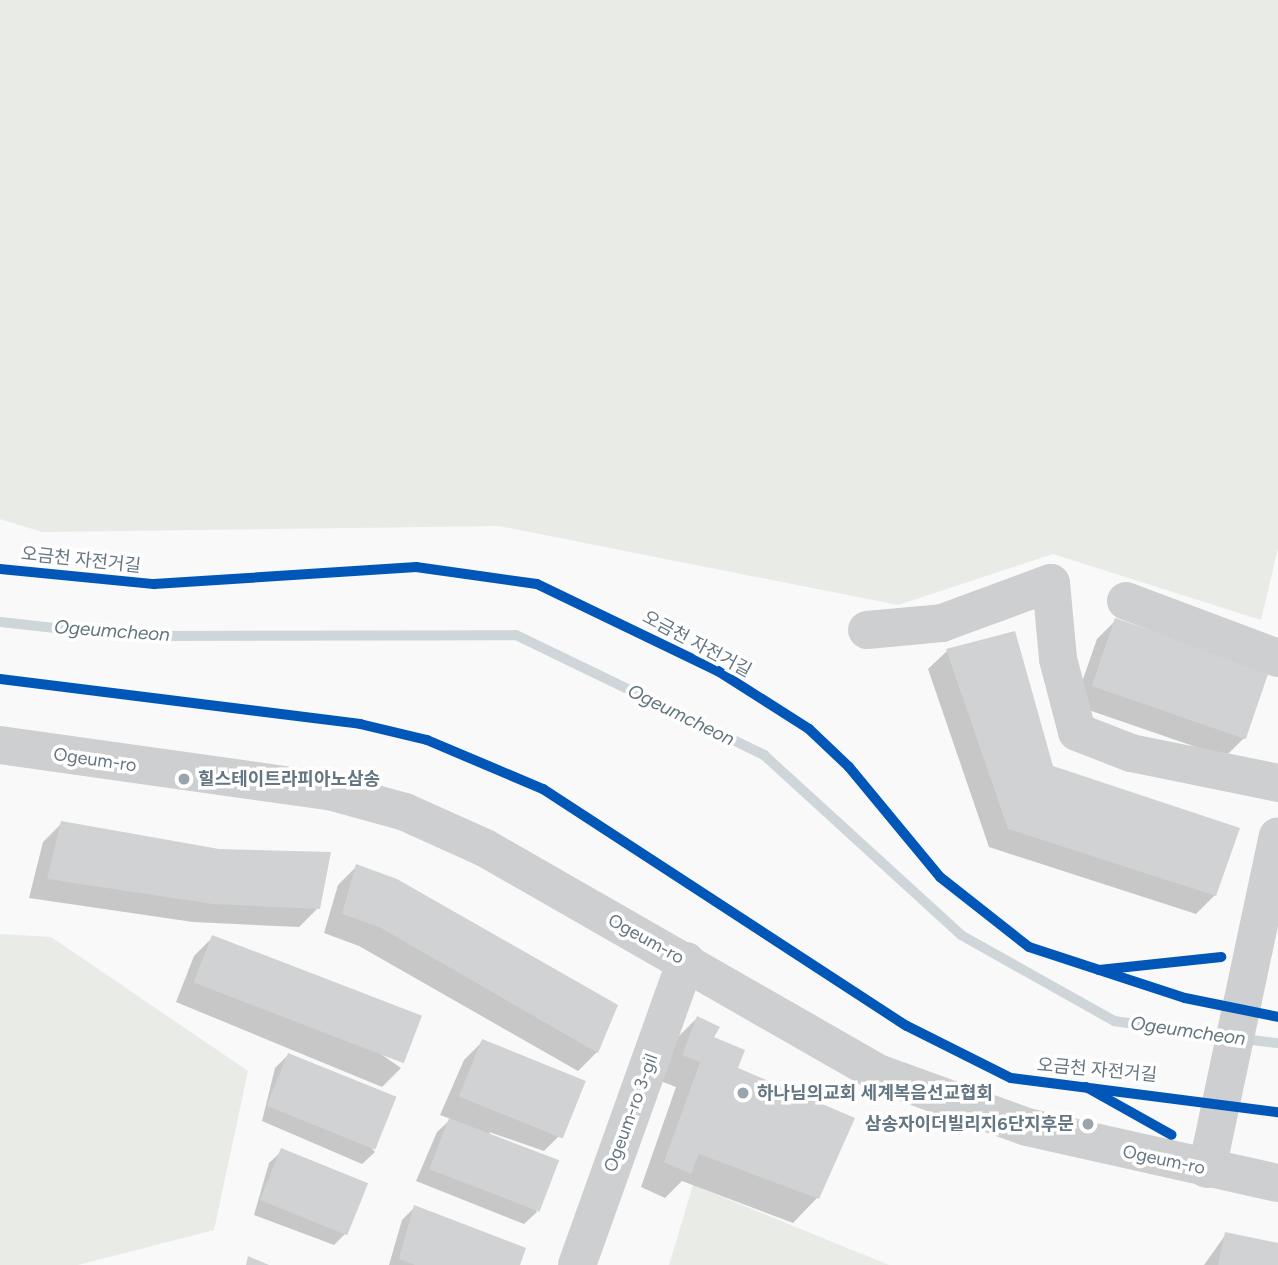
<!DOCTYPE html>
<html>
<head>
<meta charset="utf-8">
<style>
  body { margin:0 }
  #map { position:relative; width:1278px; height:1265px; overflow:hidden; background:#f9f9f9; font-family:Figtree,"Noto Sans KR",sans-serif }
  div>[style] { position:absolute }
  .green>* { inset:0; background:#e8ebe6 }
  .shadow>* { inset:0; background:#0003 }
  .stream>* { height:10px; margin:-5px; padding:0 5px; transform-origin:5px; border-radius:5px; background:#ced6d9 }
  .building>* { inset:0; background:#d0d2d3; transform-origin:0 0 }
  .minor>* { height:38px; margin:-19px; padding:0 19px; transform-origin:19px; border-radius:19px; background:#cecfd0 }
  .cycleway>* { height:10px; margin:-5px; padding:0 5px; transform-origin:5px; border-radius:5px; background:#0057b8 }
  .dots>* { width:19px; height:19px; translate:-50% -50%; box-sizing:border-box; border:4px solid #fff; border-radius:50% }
  span { translate:-50% -50%; white-space:nowrap; text-align:center; line-height:1.15; -webkit-text-stroke:7px #fff; paint-order:stroke }
  .street-label { font-size:18px; color:#657683 }
  .poi-label { font-size:18px; color:#657683; font-weight:700 }
  .left { translate:0 -50%; text-align:left }
  .right { translate:-100% -50%; text-align:right }
  .water-label { font-size:19px; color:#60757c; font-style:italic }
</style>
</head>
<body>
<div id="map">
  <div class="green">
    <i style="clip-path:polygon(0 0,1278px 0,1278px 548px,1261px 620px,1053px 554px,898px 605px,499px 526px,42px 532px,0 519px)"></i>
    <i style="clip-path:polygon(0 934px,51px 937px,248px 1071px,214px 1230px,78px 1265px,0 1265px)"></i>
    <i style="clip-path:polygon(693px 1185px,889px 1265px,669px 1265px)"></i>
  </div>
  <div class="shadow">
    <i style="clip-path:polygon(1116px 620px,1244px 738px,1225px 757px,1074px 705px,1097px 639px)"></i>
    <i style="clip-path:polygon(947px 651px,1051px 768px,1215px 895px,1196px 914px,989px 847px,928px 669px)"></i>
    <i style="clip-path:polygon(62px 823px,318px 908px,299px 927px,193px 922px,29px 898px,43px 842px)"></i>
    <i style="clip-path:polygon(357px 866px,597px 1052px,578px 1071px,359px 946px,324px 933px,338px 885px)"></i>
    <i style="clip-path:polygon(213px 937px,401px 1068px,382px 1087px,176px 1002px,194px 956px)"></i>
    <i style="clip-path:polygon(697px 1018px,817px 1198px,793px 1223px,682px 1181px,665px 1198px,641px 1187px,676px 1087px,658px 1080px,672px 1043px)"></i>
    <i style="clip-path:polygon(483px 1041px,563px 1132px,544px 1151px,489px 1132px,537px 1212px,524px 1224px,416px 1181px,437px 1132px,451px 1119px,440px 1115px,464px 1060px)"></i>
    <i style="clip-path:polygon(288px 1055px,375px 1152px,362px 1164px,262px 1121px,275px 1068px)"></i>
    <i style="clip-path:polygon(282px 1151px,346px 1233px,334px 1245px,254px 1215px,269px 1163px)"></i>
    <i style="clip-path:polygon(415px 1207px,518px 1265px,389px 1265px,402px 1220px)"></i>
    <i style="clip-path:polygon(1226px 1234px,1278px 1245px,1278px 1265px,1204px 1265px)"></i>
  </div>
  <div class="stream">
    <i style="left:0;top:622px;width:129px;rotate:6.2deg"></i>
    <i style="left:128px;top:636px;width:388px;rotate:-0.1deg"></i>
    <i style="left:516px;top:635px;width:276px;rotate:25.8deg"></i>
    <i style="left:764px;top:755px;width:267px;rotate:42.4deg"></i>
    <i style="left:961px;top:935px;width:176px;rotate:29.3deg"></i>
    <i style="left:1114px;top:1021px;width:116px;rotate:7.9deg"></i>
    <i style="left:1244px;top:1039px;width:34px;rotate:7deg"></i>
  </div>
  <div class="building">
    <i style="left:1115px;top:618px;width:163px;height:72px;rotate:19deg"></i>
    <i style="clip-path:polygon(1015px 631px,1053px 766px,1240px 828px,1216px 896px,1008px 829px,946px 649px)"></i>
    <i style="clip-path:polygon(61px 821px,219px 849px,331px 852px,320px 909px,213px 904px,47px 879px)"></i>
    <i style="clip-path:polygon(356px 864px,397px 879px,618px 1005px,598px 1053px,379px 927px,342px 914px)"></i>
    <i style="left:212px;top:935px;width:225px;height:51px;rotate:21deg"></i>
    <i style="clip-path:polygon(697px 1016px,720px 1027px,714px 1037px,745px 1050px,738px 1068px,855px 1118px,819px 1199px,699px 1154px,691px 1174px,664px 1162px,700px 1062px,682px 1055px)"></i>
    <i style="left:482px;top:1039px;width:112px;height:62px;rotate:22deg"></i>
    <i style="left:288px;top:1053px;width:117px;height:57px;rotate:22deg"></i>
    <i style="left:449px;top:1118px;width:118px;height:55px;rotate:21deg"></i>
    <i style="left:281px;top:1148px;width:94px;height:56px;rotate:22deg"></i>
    <i style="clip-path:polygon(414px 1205px,526px 1248px,520px 1265px,415px 1265px,399px 1259px)"></i>
    <i style="clip-path:polygon(1225px 1232px,1278px 1243px,1278px 1265px,1218px 1265px)"></i>
    <i style="clip-path:polygon(248px 1256px,269px 1265px,246px 1265px)"></i>
  </div>
  <div class="minor">
    <i style="left:1126px;top:601px;width:162px;rotate:20.6deg"></i>
    <i style="left:867px;top:630px;width:75px;rotate:-5.3deg"></i>
    <i style="left:942px;top:623px;width:116px;rotate:-20.2deg"></i>
    <i style="left:1051px;top:583px;width:76px;rotate:84.7deg"></i>
    <i style="left:1058px;top:659px;width:75px;rotate:75.4deg"></i>
    <i style="left:1077px;top:732px;width:58px;rotate:21.3deg"></i>
    <i style="left:1131px;top:753px;width:150px;rotate:11.5deg"></i>
    <i style="left:0;top:745px;width:332px;rotate:8deg"></i>
    <i style="left:329px;top:791px;width:79px;rotate:15.4deg"></i>
    <i style="left:405px;top:812px;width:88px;rotate:24.2deg"></i>
    <i style="left:485px;top:848px;width:453px;rotate:29.8deg"></i>
    <i style="left:878px;top:1073px;width:158px;rotate:19.9deg"></i>
    <i style="left:1027px;top:1127px;width:257px;rotate:12.6deg"></i>
    <i style="left:1207px;top:1169px;width:340px;rotate:-78deg"></i>
    <i style="left:577px;top:1265px;width:323px;rotate:-70.3deg"></i>
  </div>
  <div class="cycleway">
    <i style="left:0;top:569px;width:155px;rotate:5.6deg"></i>
    <i style="left:154px;top:584px;width:263px;rotate:-3.7deg"></i>
    <i style="left:416px;top:567px;width:122px;rotate:8deg"></i>
    <i style="left:537px;top:584px;width:201px;rotate:25.7deg"></i>
    <i style="left:718px;top:671px;width:108px;rotate:32.5deg"></i>
    <i style="left:809px;top:729px;width:55px;rotate:43.5deg"></i>
    <i style="left:849px;top:767px;width:143px;rotate:50.4deg"></i>
    <i style="left:940px;top:877px;width:113px;rotate:38.2deg"></i>
    <i style="left:1029px;top:947px;width:164px;rotate:18.1deg"></i>
    <i style="left:1185px;top:998px;width:95px;rotate:11.5deg"></i>
    <i style="left:0;top:679px;width:363px;rotate:7.1deg"></i>
    <i style="left:360px;top:724px;width:69px;rotate:13.4deg"></i>
    <i style="left:427px;top:740px;width:126px;rotate:22.9deg"></i>
    <i style="left:543px;top:789px;width:434px;rotate:33.1deg"></i>
    <i style="left:907px;top:1026px;width:116px;rotate:26.6deg"></i>
    <i style="left:1011px;top:1078px;width:269px;rotate:7.3deg"></i>
    <i style="left:1099px;top:970px;width:123px;rotate:-6.1deg"></i>
    <i style="left:1086px;top:1087px;width:98px;rotate:29.2deg"></i>
  </div>
  <div class="dots">
    <i style="left:184px;top:779px;background:#99a4ac"></i>
    <i style="left:743px;top:1093px;background:#99a4ac"></i>
    <i style="left:1088px;top:1124px;background:#99a4ac"></i>
  </div>
  <div class="street-label">
    <span style="left:81px;top:560px;rotate:6deg">오금천 자전거길</span>
    <span style="left:697px;top:644px;rotate:28deg">오금천 자전거길</span>
    <span style="left:95px;top:760px;rotate:8deg">Ogeum-ro</span>
    <span style="left:646px;top:939px;rotate:29deg">Ogeum-ro</span>
    <span style="left:1097px;top:1070px;rotate:5deg">오금천 자전거길</span>
    <span style="left:631px;top:1113px;rotate:-70deg">Ogeum-ro 3-gil</span>
    <span style="left:1164px;top:1160px;rotate:12deg">Ogeum-ro</span>
  </div>
  <div class="poi-label">
    <span class="left" style="left:198px;top:779px">힐스테이트라피아노삼송</span>
    <span class="left" style="left:757px;top:1093px">하나님의교회 세계복음선교협회</span>
    <span class="right" style="left:1074px;top:1124px">삼송자이더빌리지6단지후문</span>
  </div>
  <div class="water-label">
    <span style="left:112px;top:631px;rotate:4deg">Ogeumcheon</span>
    <span style="left:681px;top:715px;rotate:26deg">Ogeumcheon</span>
    <span style="left:1188px;top:1031px;rotate:8deg">Ogeumcheon</span>
  </div>
</div>
</body>
</html>
